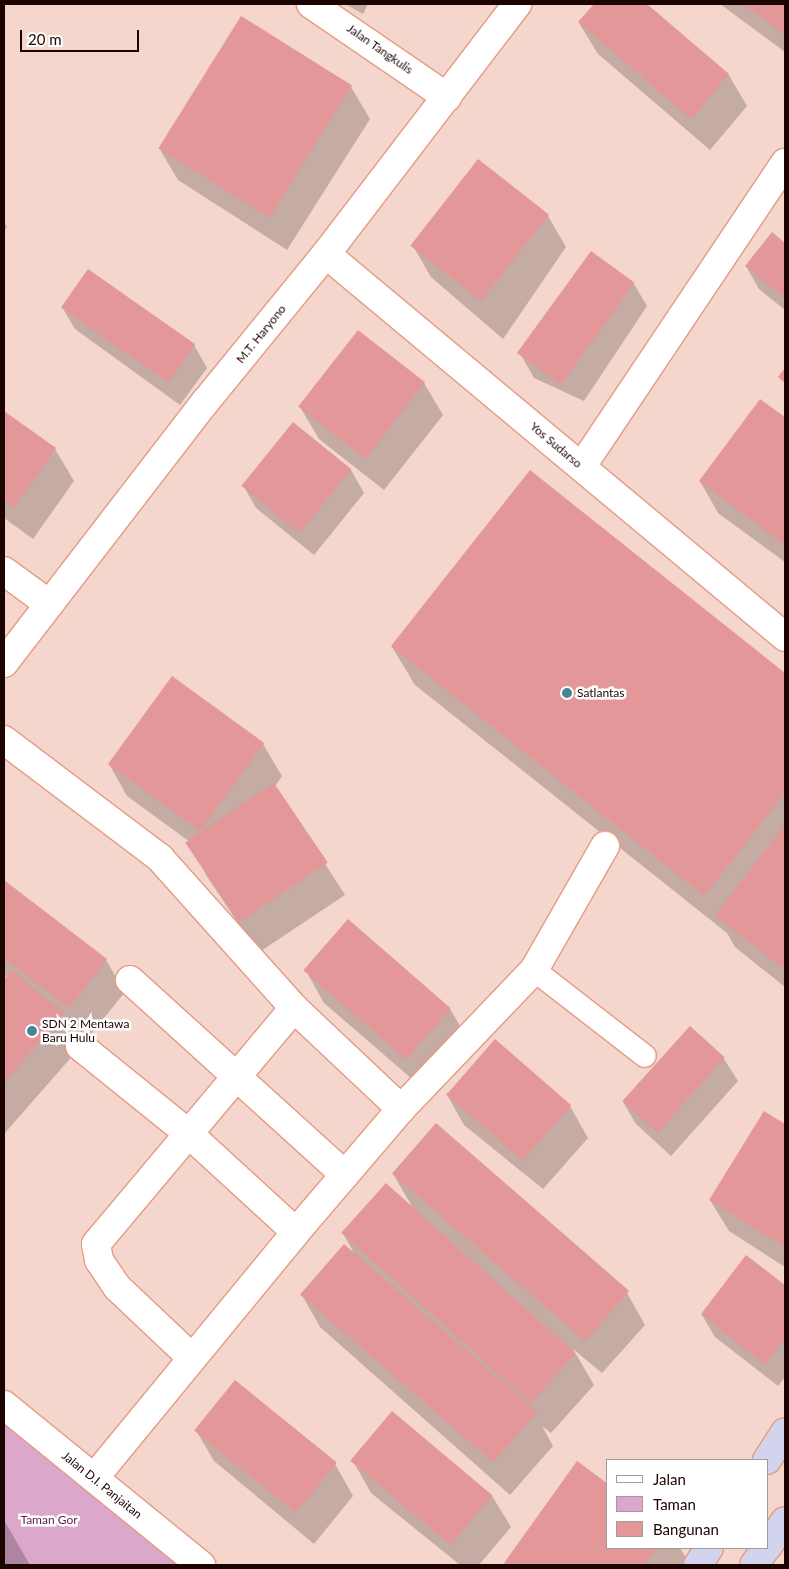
<!DOCTYPE html>
<html>
<head>
<meta charset="utf-8">
<style>
  body { margin:0 }
  #map { position:relative; width:789px; height:1569px; overflow:hidden; background:#f5d6cc; font-family:Lato,sans-serif }
  div>[style] { position:absolute }
  .green>* { inset:0; background:#dba8cb }
  .shadow>* { inset:0; background:#0003 }
  .building>* { inset:0; background:#e39799; transform-origin:0 0 }
  .roads { filter:drop-shadow(1px 0 #e49b84) drop-shadow(-1px 0 #e49b84) drop-shadow(0 1px #e49b84) drop-shadow(0 -1px #e49b84) }
  .lane>* { height:22px; margin:-11px; padding:0 11px; transform-origin:11px; border-radius:11px; background:#fff }
  .street>* { height:28px; margin:-14px; padding:0 14px; transform-origin:14px; border-radius:14px; background:#fff }
  .secondary>* { height:28px; margin:-14px; padding:0 14px; transform-origin:14px; border-radius:14px; background:#fff }
  .highway>* { height:28px; margin:-14px; padding:0 14px; transform-origin:14px; border-radius:14px; background:#d1d4ec }
  .dots>* { width:14px; height:14px; translate:-50% -50%; box-sizing:border-box; border:2px solid #fff; border-radius:50% }
  span { translate:-50% -50%; white-space:nowrap; text-align:center; line-height:1.15; -webkit-text-stroke:5px #fff; paint-order:stroke }
  .street-label { font-size:12px; color:#1c0400 }
  .poi-label { font-size:12px; color:#1c0400 }
  .left { translate:0 -50%; text-align:left }
  .park-label { font-size:12px; color:#631b52 }
  .frame { position:absolute; inset:0; border:5px solid #1c0400; pointer-events:none }
  .legend { position:absolute; left:606px; top:1459px; width:162px; height:90px; box-sizing:border-box; background:#fff; border:1px solid #a49b99; margin:0; padding:6px 9px; list-style:none; font-size:15px; color:#1c0400 }
  .legend li { display:flex; align-items:center; gap:10px; height:25px }
  .legend b { width:25px; border:1px solid #a49b99 }
  .scale { position:absolute; left:20px; top:30px; width:119px; height:22px; box-sizing:border-box; border:2px solid #1c0400; border-top:0; padding-left:6px; font-size:15px; line-height:18px; white-space:nowrap; color:#1c0400; -webkit-text-stroke:4px #fff; paint-order:stroke }
</style>
</head>
<body>
<div id="map">
  <div class="green">
    <i style="clip-path:polygon(4px 1424px,178px 1565px,4px 1565px)"></i>
  </div>
  <div class="shadow">
    <i style="clip-path:polygon(345px 4px,368px 4px,363px 14px)"></i>
    <i style="clip-path:polygon(595px 4px,646px 4px,728px 74px,747px 106px,710px 150px,598px 54px,579px 23px)"></i>
    <i style="clip-path:polygon(720px 4px,785px 4px,785px 52px)"></i>
    <i style="clip-path:polygon(351px 87px,370px 119px,287px 250px,178px 180px,159px 148px)"></i>
    <i style="clip-path:polygon(548px 216px,566px 247px,503px 339px,431px 277px,413px 246px)"></i>
    <i style="clip-path:polygon(4px 222px,7px 227px,4px 232px)"></i>
    <i style="clip-path:polygon(772px 233px,785px 244px,785px 310px,759px 289px,746px 266px)"></i>
    <i style="clip-path:polygon(634px 284px,647px 306px,584px 401px,534px 378px,521px 355px)"></i>
    <i style="clip-path:polygon(62px 307px,194px 345px,207px 368px,180px 405px,75px 329px)"></i>
    <i style="clip-path:polygon(424px 383px,443px 415px,384px 490px,319px 439px,300px 407px)"></i>
    <i style="clip-path:polygon(760px 400px,785px 419px,785px 562px,718px 513px,700px 481px)"></i>
    <i style="clip-path:polygon(4px 413px,55px 449px,74px 481px,33px 539px,4px 518px)"></i>
    <i style="clip-path:polygon(294px 424px,351px 470px,364px 493px,314px 555px,256px 508px,243px 485px)"></i>
    <i style="clip-path:polygon(531px 472px,785px 675px,785px 987px,735px 947px,727px 933px,415px 685px,392px 647px)"></i>
    <i style="clip-path:polygon(172px 678px,263px 744px,282px 776px,275px 786px,345px 895px,258px 953px,206px 875px,190px 842px,127px 796px,109px 764px)"></i>
    <i style="clip-path:polygon(4px 881px,106px 960px,125px 992px,87px 1039px,71px 1027px,82px 1045px,4px 1134px,4px 981px,7px 977px,4px 974px)"></i>
    <i style="clip-path:polygon(348px 921px,450px 1009px,469px 1041px,426px 1091px,324px 1003px,306px 971px)"></i>
    <i style="clip-path:polygon(690px 1027px,724px 1059px,738px 1081px,671px 1156px,636px 1124px,623px 1102px)"></i>
    <i style="clip-path:polygon(446px 1093px,570px 1106px,588px 1138px,543px 1189px,464px 1125px)"></i>
    <i style="clip-path:polygon(765px 1113px,785px 1126px,785px 1267px,729px 1231px,710px 1200px)"></i>
    <i style="clip-path:polygon(393px 1174px,627px 1293px,645px 1325px,602px 1373px,573px 1349px,594px 1385px,551px 1433px,542px 1426px,553px 1446px,510px 1495px,320px 1327px,302px 1295px,355px 1255px,343px 1233px,413px 1208px)"></i>
    <i style="clip-path:polygon(747px 1257px,785px 1287px,785px 1377px,778px 1386px,715px 1337px,702px 1315px)"></i>
    <i style="clip-path:polygon(392px 1413px,492px 1496px,511px 1527px,479px 1565px,460px 1565px,371px 1493px,353px 1461px)"></i>
    <i style="clip-path:polygon(196px 1430px,335px 1464px,353px 1496px,314px 1544px,214px 1461px)"></i>
    <i style="clip-path:polygon(4px 1520px,30px 1565px,4px 1565px)"></i>
    <i style="clip-path:polygon(608px 1548px,680px 1548px,688px 1561px,685px 1565px,505px 1563px)"></i>
  </div>
  <div class="building">
    <i style="clip-path:polygon(594px 4px,647px 4px,729px 74px,691px 119px,578px 22px)"></i>
    <i style="clip-path:polygon(743px 4px,785px 4px,785px 35px)"></i>
    <i style="left:241px;top:16px;width:131px;height:156px;rotate:32deg"></i>
    <i style="left:478px;top:159px;width:90px;height:110px;rotate:38deg"></i>
    <i style="clip-path:polygon(772px 232px,785px 243px,785px 298px,745px 266px)"></i>
    <i style="left:591px;top:251px;width:54px;height:126px;rotate:36deg"></i>
    <i style="left:88px;top:269px;width:131px;height:47px;rotate:35deg"></i>
    <i style="left:358px;top:330px;width:85px;height:97px;rotate:38deg"></i>
    <i style="clip-path:polygon(785px 368px,785px 383px,778px 377px)"></i>
    <i style="clip-path:polygon(760px 399px,785px 417px,785px 545px,699px 481px)"></i>
    <i style="clip-path:polygon(4px 411px,56px 448px,14px 508px,4px 500px)"></i>
    <i style="left:293px;top:422px;width:75px;height:82px;rotate:39deg"></i>
    <i style="clip-path:polygon(530px 470px,785px 673px,785px 793px,704px 896px,391px 646px)"></i>
    <i style="left:172px;top:676px;width:114px;height:109px;rotate:36deg"></i>
    <i style="left:274px;top:783px;width:96px;height:107px;rotate:56deg"></i>
    <i style="clip-path:polygon(785px 825px,785px 963px,782px 968px,715px 915px)"></i>
    <i style="clip-path:polygon(4px 880px,107px 959px,69px 1008px,4px 958px)"></i>
    <i style="left:348px;top:919px;width:136px;height:68px;rotate:41deg"></i>
    <i style="clip-path:polygon(12px 970px,64px 1013px,4px 1083px,4px 979px)"></i>
    <i style="left:690px;top:1026px;width:47px;height:101px;rotate:42deg"></i>
    <i style="left:495px;top:1039px;width:101px;height:74px;rotate:41deg"></i>
    <i style="clip-path:polygon(764px 1111px,785px 1124px,785px 1247px,709px 1200px)"></i>
    <i style="left:436px;top:1123px;width:256px;height:67px;rotate:41deg"></i>
    <i style="left:386px;top:1183px;width:255px;height:67px;rotate:42deg"></i>
    <i style="left:344px;top:1244px;width:256px;height:67px;rotate:41deg"></i>
    <i style="clip-path:polygon(746px 1255px,785px 1285px,785px 1338px,765px 1365px,701px 1314px)"></i>
    <i style="left:235px;top:1380px;width:131px;height:65px;rotate:39deg"></i>
    <i style="left:392px;top:1411px;width:131px;height:65px;rotate:40deg"></i>
    <i style="clip-path:polygon(577px 1461px,608px 1484px,608px 1548px,657px 1548px,644px 1565px,507px 1565px,504px 1563px)"></i>
  </div>
  <div class="roads">
    <div class="lane">
      <i style="left:534px;top:970px;width:140px;rotate:37.8deg"></i>
    </div>
    <div class="street">
      <i style="left:311px;top:4px;width:165px;rotate:34.4deg"></i>
      <i style="left:326px;top:254px;width:598px;rotate:39.84deg"></i>
      <i style="left:582px;top:466px;width:365px;rotate:-56.2deg"></i>
      <i style="left:4px;top:571px;width:56px;rotate:36.3deg"></i>
      <i style="left:4px;top:740px;width:196px;rotate:37.1deg"></i>
      <i style="left:160px;top:858px;width:201px;rotate:48.2deg"></i>
      <i style="left:294px;top:1008px;width:147px;rotate:43.3deg"></i>
      <i style="left:130px;top:980px;width:290px;rotate:42.2deg"></i>
      <i style="left:80px;top:1046px;width:140px;rotate:38.9deg"></i>
      <i style="left:189px;top:1134px;width:145px;rotate:42.5deg"></i>
      <i style="left:192px;top:1358px;width:103px;rotate:-136.6deg"></i>
      <i style="left:117px;top:1287px;width:32px;rotate:-124deg"></i>
      <i style="left:99px;top:1260px;width:16px;rotate:-101deg"></i>
      <i style="left:96px;top:1244px;width:308px;rotate:-50deg"></i>
      <i style="left:94px;top:1478px;width:318px;rotate:-50.6deg"></i>
      <i style="left:296px;top:1232px;width:162px;rotate:-49.5deg"></i>
      <i style="left:401px;top:1109px;width:192px;rotate:-46.3deg"></i>
      <i style="left:534px;top:970px;width:143px;rotate:-60.2deg"></i>
    </div>
    <div class="secondary">
      <i style="left:4px;top:663px;width:331px;rotate:-52.4deg"></i>
      <i style="left:206px;top:401px;width:190px;rotate:-50.8deg"></i>
      <i style="left:326px;top:254px;width:315px;rotate:-52.6deg"></i>
      <i style="left:4px;top:1405px;width:254px;rotate:39.1deg"></i>
    </div>
    <div class="highway">
      <i style="left:767px;top:1460px;width:33px;rotate:-57deg"></i>
      <i style="left:768px;top:1546px;width:30px;rotate:-56deg"></i>
      <i style="left:698px;top:1565px;width:20px;rotate:-57deg"></i>
      <i style="left:754px;top:1565px;width:21px;rotate:-55deg"></i>
    </div>
  </div>
  <div class="dots">
    <i style="left:567px;top:693px;background:#448597"></i>
    <i style="left:32px;top:1031px;background:#448597"></i>
  </div>
  <div class="street-label">
    <span style="left:380px;top:49px;rotate:35deg">Jalan Tangkulis</span>
    <span style="left:261px;top:334px;rotate:-51deg">M.T. Haryono</span>
    <span style="left:556px;top:445px;rotate:40deg">Yos Sudarso</span>
    <span style="left:102px;top:1485px;rotate:39deg">Jalan D.I. Panjaitan</span>
  </div>
  <div class="poi-label">
    <span class="left" style="left:577px;top:693px">Satlantas</span>
    <span class="left" style="left:42px;top:1031px">SDN 2 Mentawa<br>Baru Hulu</span>
  </div>
  <div class="park-label">
    <span style="left:49px;top:1520px">Taman Gor</span>
  </div>
  <div class="frame"></div>
  <ul class="legend">
  <li><b style="height:6px;background:#fff"></b>Jalan</li>
  <li><b style="height:14px;background:#dba8cb"></b>Taman</li>
  <li><b style="height:14px;background:#e39799"></b>Bangunan</li>
  </ul>
  <div class="scale">20 m</div>
</div>
</body>
</html>
